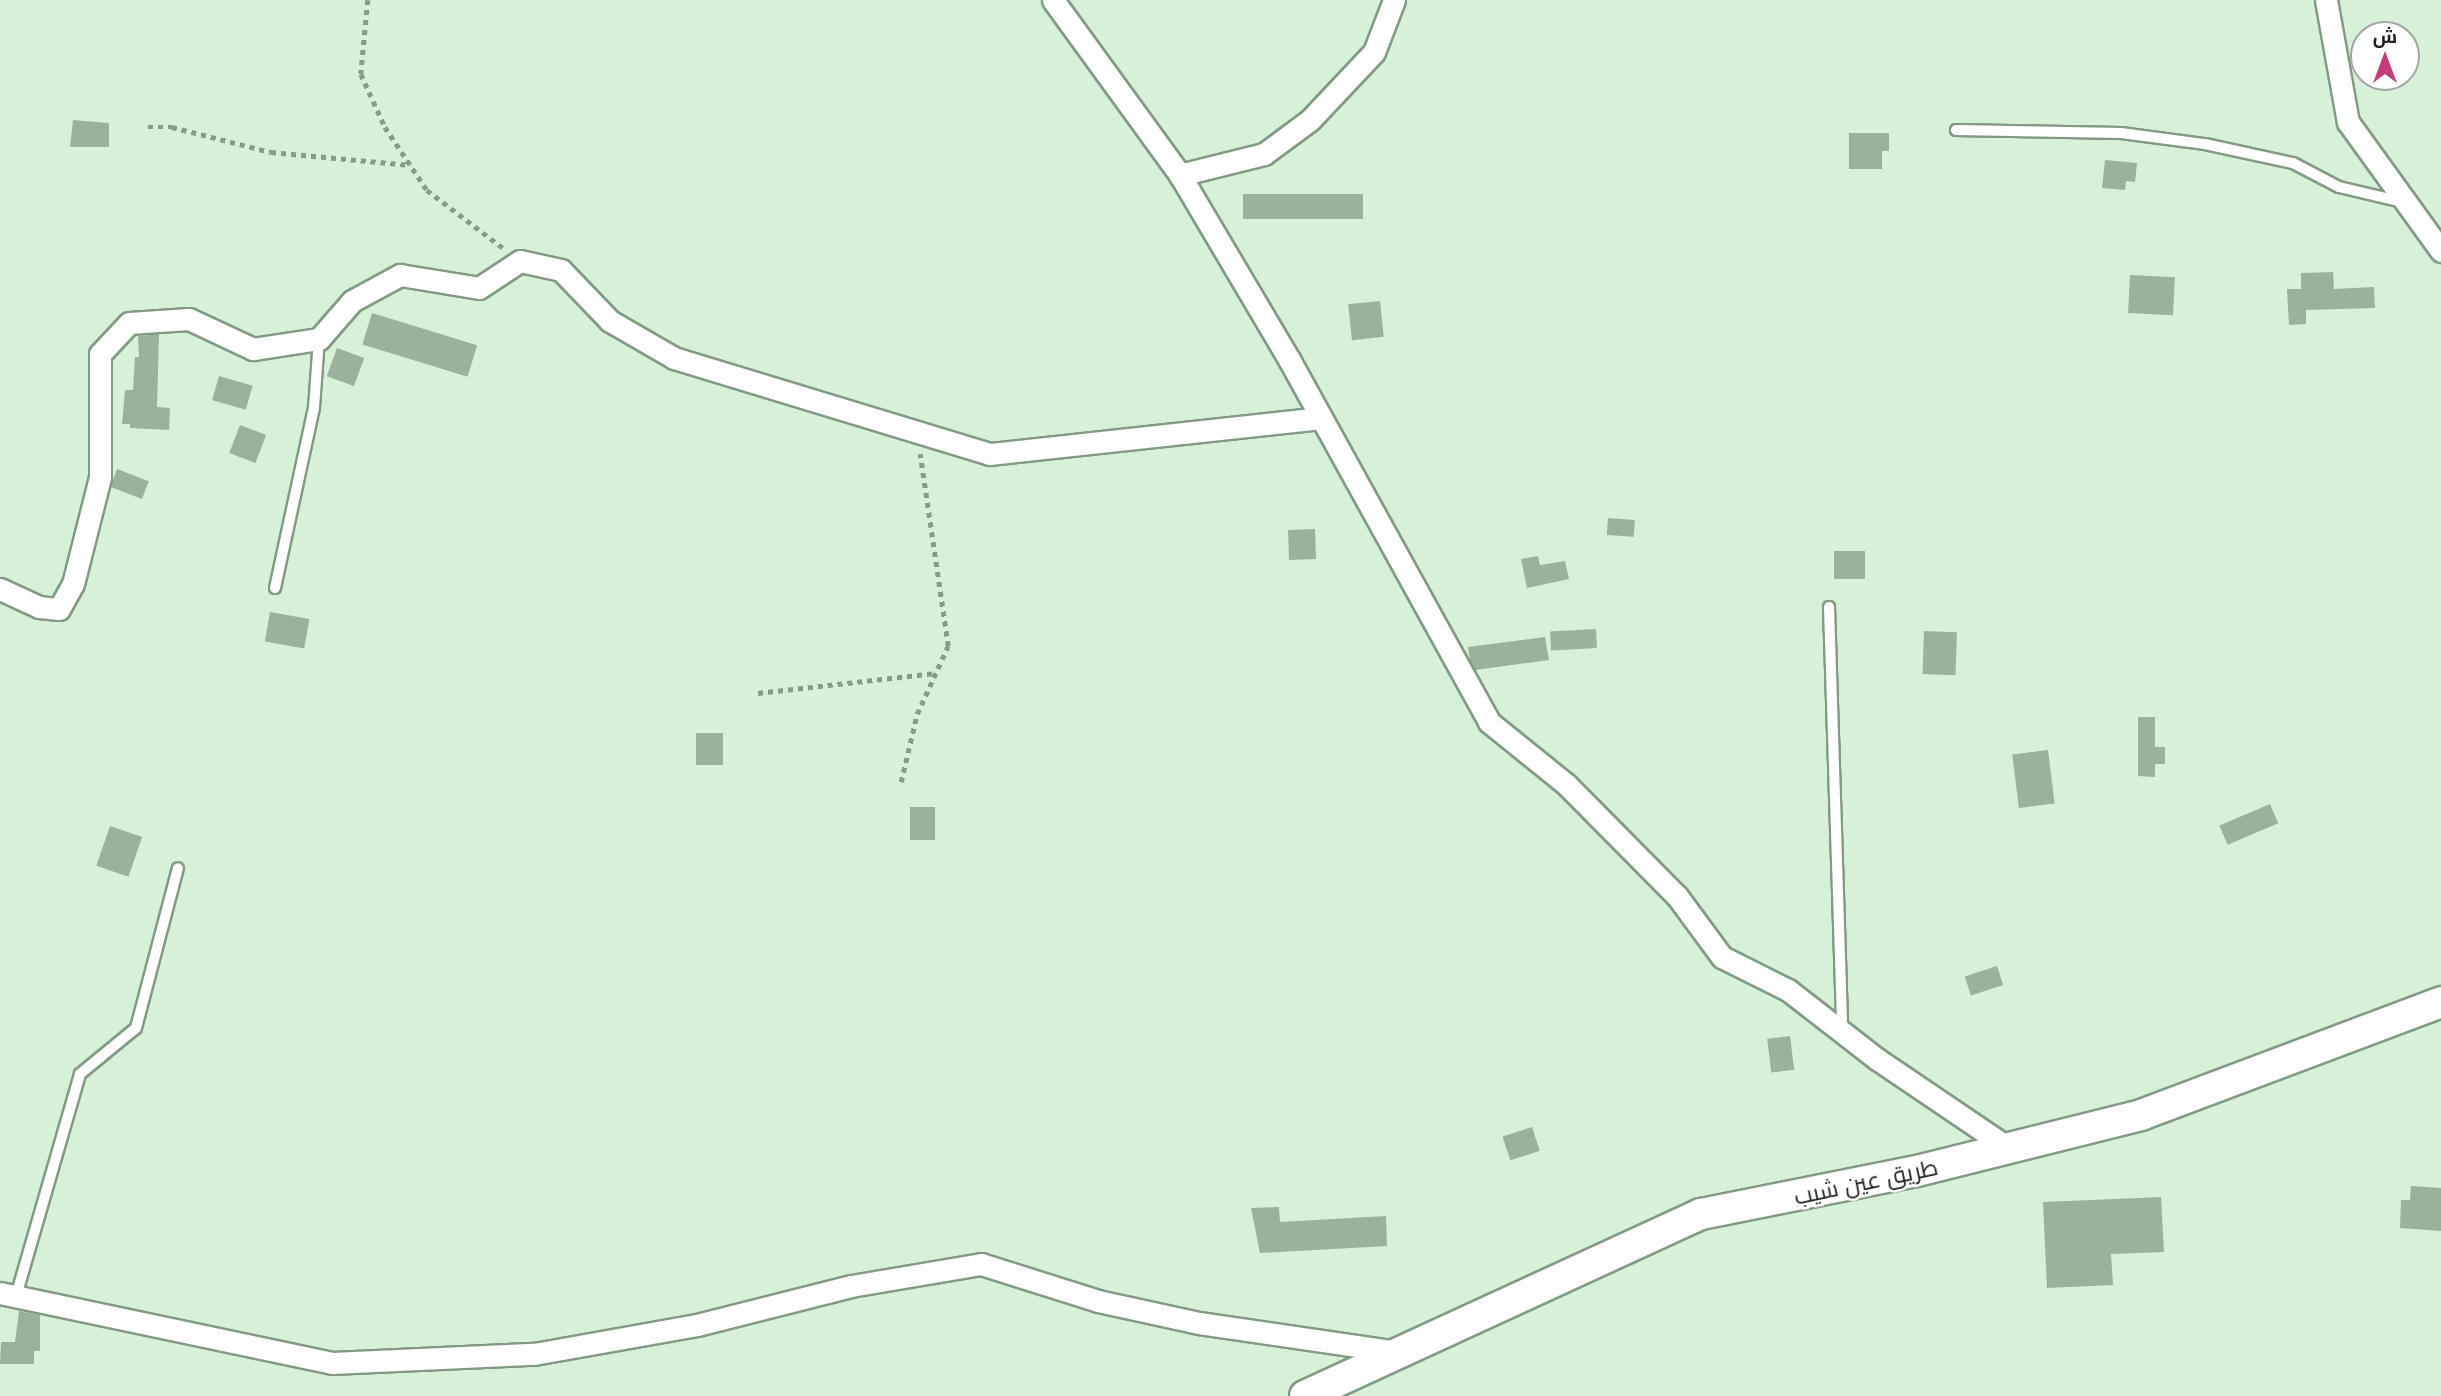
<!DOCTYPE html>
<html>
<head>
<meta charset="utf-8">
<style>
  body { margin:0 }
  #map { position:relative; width:2441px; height:1396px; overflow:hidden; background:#d7f0d8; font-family:Arial,Cairo,sans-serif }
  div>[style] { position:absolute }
  .building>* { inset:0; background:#9ab29b; transform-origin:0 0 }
  .path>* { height:4.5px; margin-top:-2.25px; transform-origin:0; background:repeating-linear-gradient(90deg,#889b89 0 5px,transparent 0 10px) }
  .roads { filter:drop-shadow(2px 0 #829a83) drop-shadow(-2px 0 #829a83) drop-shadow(0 2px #829a83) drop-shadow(0 -2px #829a83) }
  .lane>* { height:10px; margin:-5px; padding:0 5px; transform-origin:5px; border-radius:5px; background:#fff }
  .street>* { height:21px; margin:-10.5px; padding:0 10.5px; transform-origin:10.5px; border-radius:10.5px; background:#fff }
  .secondary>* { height:30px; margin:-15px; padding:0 15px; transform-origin:15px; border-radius:15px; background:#fff }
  span { translate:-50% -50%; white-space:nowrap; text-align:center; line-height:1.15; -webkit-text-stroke:5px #fff; paint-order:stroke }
  .street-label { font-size:23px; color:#182219 }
  .north { position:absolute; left:2350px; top:21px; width:70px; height:70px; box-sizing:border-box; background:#fff; border:2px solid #a3a7a3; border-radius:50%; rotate:0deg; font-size:19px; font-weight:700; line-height:28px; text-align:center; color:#182219 }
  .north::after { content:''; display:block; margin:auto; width:24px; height:32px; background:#c43c7a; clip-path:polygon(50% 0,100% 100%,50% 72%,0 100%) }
</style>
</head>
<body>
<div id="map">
  <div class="building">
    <i style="clip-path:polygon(73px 120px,109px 123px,109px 147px,70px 147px)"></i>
    <i style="clip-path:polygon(1849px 133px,1889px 133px,1889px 151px,1882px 151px,1882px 169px,1849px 169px)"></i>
    <i style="clip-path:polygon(2105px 160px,2137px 163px,2135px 182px,2126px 181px,2125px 190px,2102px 188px)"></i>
    <i style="left:1363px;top:194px;width:25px;height:120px;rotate:90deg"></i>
    <i style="clip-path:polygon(2333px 272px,2334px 289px,2374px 287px,2375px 308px,2306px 310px,2306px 324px,2289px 325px,2287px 289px,2301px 289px,2301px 273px)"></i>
    <i style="left:2130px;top:275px;width:45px;height:38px;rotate:3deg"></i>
    <i style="left:1380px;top:301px;width:36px;height:32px;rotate:84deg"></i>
    <i style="left:372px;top:313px;width:110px;height:33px;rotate:17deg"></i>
    <i style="clip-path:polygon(159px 334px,157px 407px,170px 408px,169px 430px,130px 428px,130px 424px,122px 424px,125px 390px,133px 390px,135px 357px,139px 357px,138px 336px)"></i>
    <i style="left:337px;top:348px;width:29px;height:30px;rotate:20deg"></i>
    <i style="left:219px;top:376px;width:35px;height:25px;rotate:16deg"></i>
    <i style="left:240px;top:425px;width:28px;height:30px;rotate:21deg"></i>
    <i style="left:117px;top:469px;width:34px;height:19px;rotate:21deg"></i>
    <i style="left:1608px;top:518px;width:27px;height:17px;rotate:4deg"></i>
    <i style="left:1315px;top:529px;width:30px;height:27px;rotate:88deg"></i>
    <i style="left:1834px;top:551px;width:31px;height:28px"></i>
    <i style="clip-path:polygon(1538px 556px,1540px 565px,1565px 561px,1569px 579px,1527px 588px,1521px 559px)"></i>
    <i style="left:270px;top:612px;width:40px;height:30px;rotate:10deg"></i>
    <i style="left:1596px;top:629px;width:19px;height:46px;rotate:87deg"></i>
    <i style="left:1924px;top:631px;width:33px;height:43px;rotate:2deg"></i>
    <i style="clip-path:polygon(1545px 637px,1549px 660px,1475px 670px,1470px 660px,1468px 647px)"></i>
    <i style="clip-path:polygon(2138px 717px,2155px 717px,2155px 747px,2165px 747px,2165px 764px,2155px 764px,2155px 777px,2138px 776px)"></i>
    <i style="left:696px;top:733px;width:27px;height:32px"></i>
    <i style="left:2048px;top:750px;width:54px;height:36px;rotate:83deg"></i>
    <i style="left:2270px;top:804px;width:21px;height:55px;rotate:67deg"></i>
    <i style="left:910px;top:807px;width:25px;height:33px"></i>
    <i style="left:110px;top:826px;width:34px;height:42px;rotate:19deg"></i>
    <i style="left:1997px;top:966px;width:20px;height:34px;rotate:72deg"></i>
    <i style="left:1790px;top:1036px;width:34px;height:23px;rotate:83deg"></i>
    <i style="left:1532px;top:1127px;width:25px;height:31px;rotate:72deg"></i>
    <i style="clip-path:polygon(2411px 1186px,2441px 1188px,2441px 1231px,2400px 1228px,2401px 1200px,2410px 1200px)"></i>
    <i style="clip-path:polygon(2161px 1197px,2164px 1252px,2111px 1254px,2113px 1285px,2047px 1288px,2043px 1202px)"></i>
    <i style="clip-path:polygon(1279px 1207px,1280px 1222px,1386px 1216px,1387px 1246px,1260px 1253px,1251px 1208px)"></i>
    <i style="clip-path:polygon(19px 1311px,40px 1315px,40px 1351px,34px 1351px,34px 1364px,0 1364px,1px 1342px,15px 1342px)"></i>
  </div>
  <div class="path">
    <i style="left:368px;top:0;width:74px;rotate:95.4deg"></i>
    <i style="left:361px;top:74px;width:58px;rotate:65.6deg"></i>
    <i style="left:385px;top:127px;width:76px;rotate:56.3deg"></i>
    <i style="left:427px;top:190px;width:96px;rotate:37.3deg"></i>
    <i style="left:148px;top:127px;width:24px"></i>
    <i style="left:172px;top:127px;width:102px;rotate:14.2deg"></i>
    <i style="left:271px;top:152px;width:140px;rotate:5.3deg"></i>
    <i style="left:758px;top:693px;width:179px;rotate:-6.4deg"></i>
    <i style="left:901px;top:782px;width:70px;rotate:-76.8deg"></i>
    <i style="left:917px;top:714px;width:75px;rotate:-65.5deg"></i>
    <i style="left:948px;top:646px;width:194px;rotate:-98.3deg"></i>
  </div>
  <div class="roads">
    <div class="lane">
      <i style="left:1956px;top:130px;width:165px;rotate:1deg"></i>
      <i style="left:2121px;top:133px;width:85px;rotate:7.5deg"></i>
      <i style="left:2205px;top:144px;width:90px;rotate:12.2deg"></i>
      <i style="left:2293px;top:163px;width:52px;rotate:27.6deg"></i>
      <i style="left:2339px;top:187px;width:66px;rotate:13.2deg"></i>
      <i style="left:275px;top:588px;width:184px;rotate:-77.8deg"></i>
      <i style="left:314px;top:408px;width:69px;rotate:-85.9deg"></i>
      <i style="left:1829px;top:607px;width:424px;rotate:88.2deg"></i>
      <i style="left:16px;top:1296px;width:231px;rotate:-73.9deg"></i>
      <i style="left:80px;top:1074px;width:72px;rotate:-39.4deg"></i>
      <i style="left:136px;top:1028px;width:165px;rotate:-75.3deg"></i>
    </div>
    <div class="street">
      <i style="left:1053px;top:0;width:216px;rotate:54deg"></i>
      <i style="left:1394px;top:0;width:56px;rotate:111deg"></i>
      <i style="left:1374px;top:52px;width:93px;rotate:133.3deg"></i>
      <i style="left:1310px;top:120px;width:57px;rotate:143.5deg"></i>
      <i style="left:1264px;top:154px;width:87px;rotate:166deg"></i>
      <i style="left:1180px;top:175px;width:216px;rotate:59.4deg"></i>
      <i style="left:1290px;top:361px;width:412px;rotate:61.1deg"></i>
      <i style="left:1489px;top:722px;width:100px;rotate:38.9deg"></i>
      <i style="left:1567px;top:785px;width:156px;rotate:45.3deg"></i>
      <i style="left:1677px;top:896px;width:76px;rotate:53.6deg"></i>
      <i style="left:1722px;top:957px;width:74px;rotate:26.6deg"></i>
      <i style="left:1788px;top:990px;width:113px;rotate:37.8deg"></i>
      <i style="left:1877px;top:1059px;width:161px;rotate:34.1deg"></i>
      <i style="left:2326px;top:0;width:124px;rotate:79.8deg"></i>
      <i style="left:2348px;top:122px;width:159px;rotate:54.2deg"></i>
      <i style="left:0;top:589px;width:43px;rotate:24.8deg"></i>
      <i style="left:39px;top:607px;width:20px;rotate:6deg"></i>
      <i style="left:59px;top:609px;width:29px;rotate:-61deg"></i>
      <i style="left:73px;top:584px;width:110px;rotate:-75.8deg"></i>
      <i style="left:100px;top:477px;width:123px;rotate:-90deg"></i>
      <i style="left:100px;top:354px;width:42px;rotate:-46.9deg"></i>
      <i style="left:129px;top:323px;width:60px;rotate:-3.8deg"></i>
      <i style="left:189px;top:319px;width:71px;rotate:25.1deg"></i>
      <i style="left:253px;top:349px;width:67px;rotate:-8.6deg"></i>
      <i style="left:319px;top:339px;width:50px;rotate:-49deg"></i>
      <i style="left:352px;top:301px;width:55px;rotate:-28.4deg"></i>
      <i style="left:400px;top:275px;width:80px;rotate:9.3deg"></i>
      <i style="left:479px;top:288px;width:49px;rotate:-33.4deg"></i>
      <i style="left:520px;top:261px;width:42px;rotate:12.4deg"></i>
      <i style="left:561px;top:270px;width:71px;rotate:46.1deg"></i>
      <i style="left:610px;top:321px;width:74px;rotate:30deg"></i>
      <i style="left:674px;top:358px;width:330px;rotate:16.9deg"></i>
      <i style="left:990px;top:454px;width:332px;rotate:-6.2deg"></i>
      <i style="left:0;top:1293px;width:339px;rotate:11.9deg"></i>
      <i style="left:332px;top:1363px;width:202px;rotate:-2.6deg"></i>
      <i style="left:534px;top:1354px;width:166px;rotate:-10.1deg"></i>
      <i style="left:697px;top:1325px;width:159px;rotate:-14.2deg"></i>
      <i style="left:851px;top:1286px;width:132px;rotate:-9.6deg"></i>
      <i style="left:981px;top:1264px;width:123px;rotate:17.5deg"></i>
      <i style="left:1098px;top:1301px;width:103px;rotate:12.3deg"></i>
      <i style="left:1199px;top:1323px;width:202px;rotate:8.3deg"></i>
    </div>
    <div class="secondary">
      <i style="left:1305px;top:1396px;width:436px;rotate:-24.7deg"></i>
      <i style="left:1701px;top:1214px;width:220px;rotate:-11.3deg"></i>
      <i style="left:1917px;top:1171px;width:231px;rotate:-14deg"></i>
      <i style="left:2141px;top:1115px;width:321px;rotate:-20.6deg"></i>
    </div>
  </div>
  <div class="street-label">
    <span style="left:1866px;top:1182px;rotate:-12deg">طريق عين شيب</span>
  </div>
  <div class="north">ش</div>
</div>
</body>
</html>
